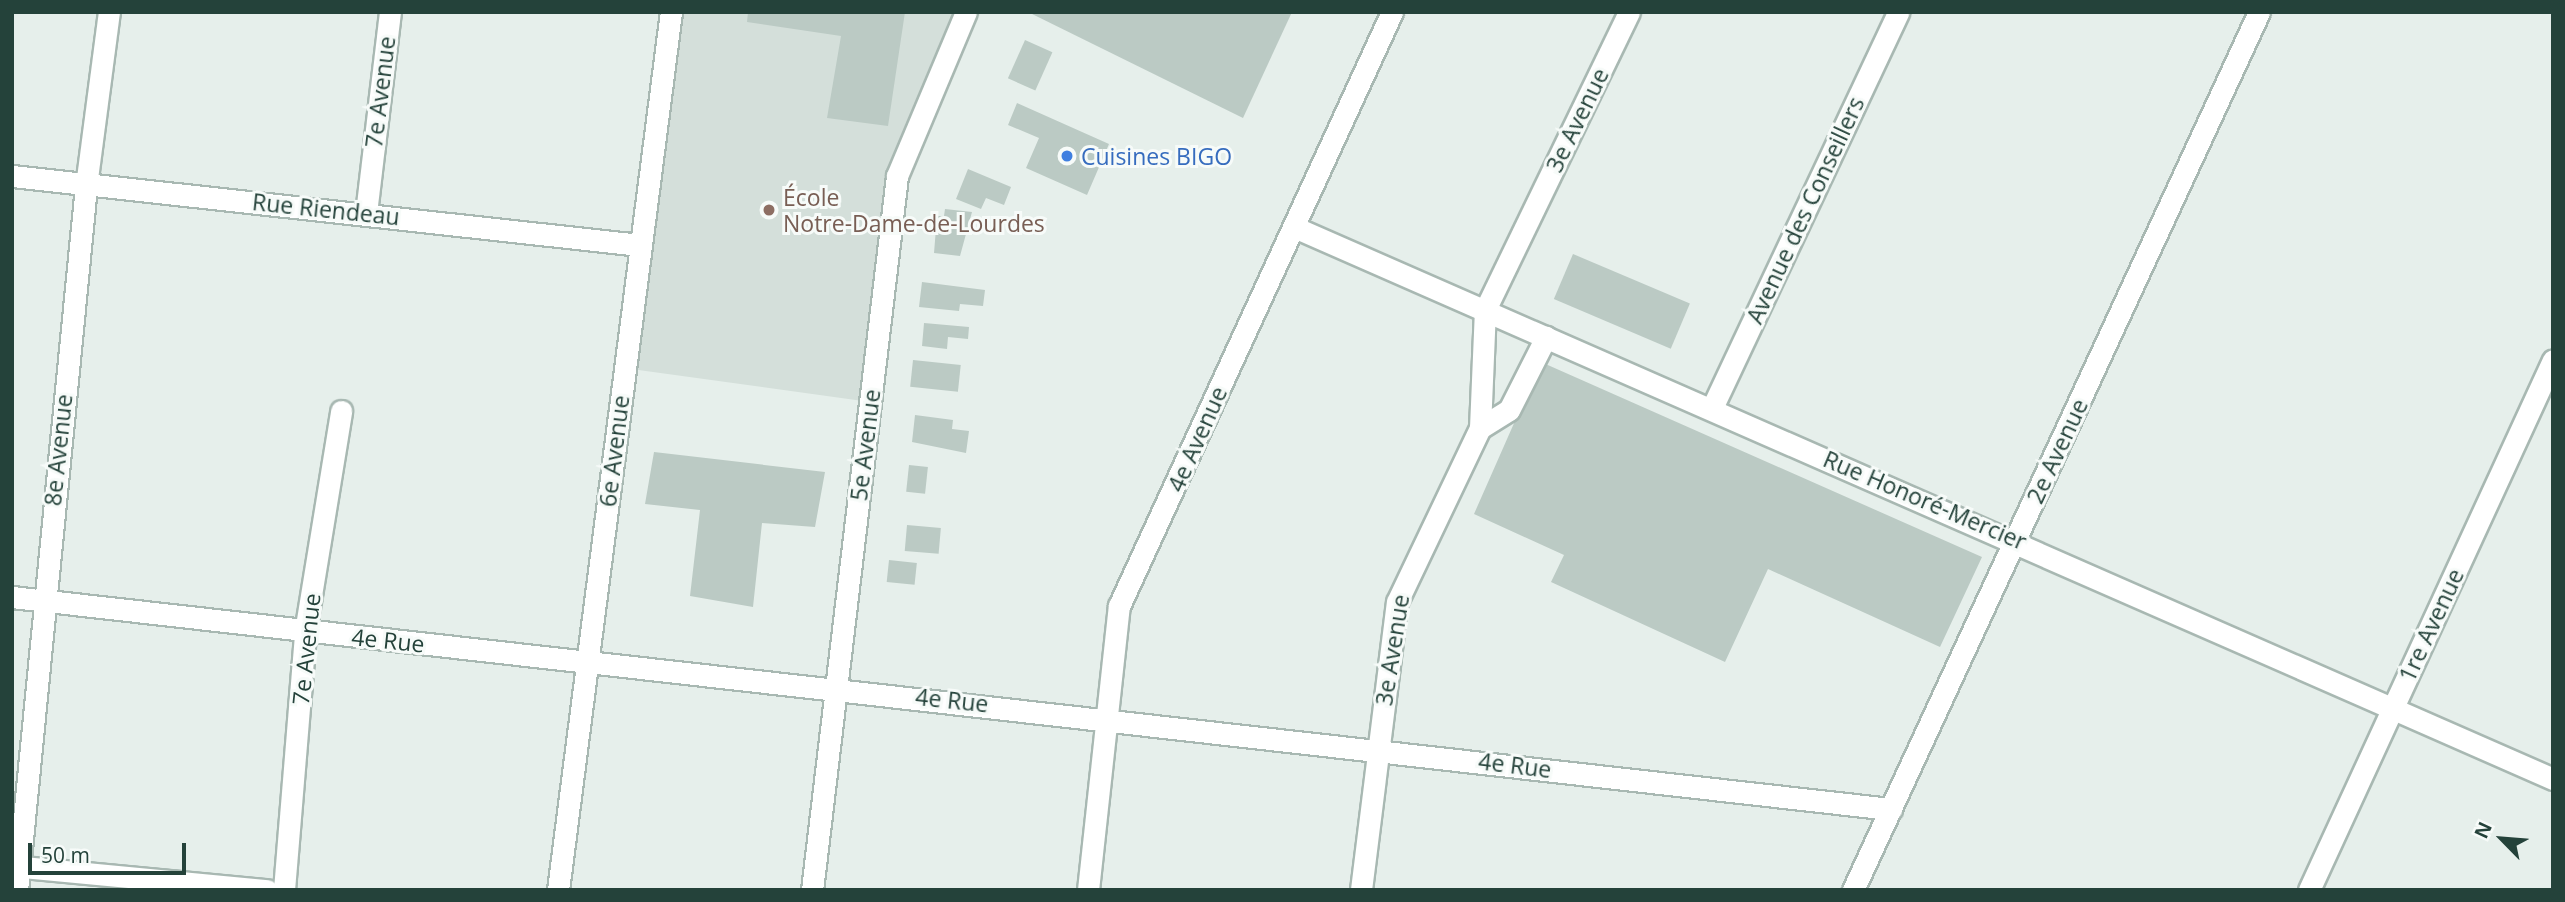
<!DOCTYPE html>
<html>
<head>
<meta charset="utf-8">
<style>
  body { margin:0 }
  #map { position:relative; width:2565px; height:902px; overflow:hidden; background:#e6efeb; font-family:"Open Sans",sans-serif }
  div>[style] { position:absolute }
  .built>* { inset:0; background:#d4dfda }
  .building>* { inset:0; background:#bbcac4; transform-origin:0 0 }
  .roads { filter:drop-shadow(2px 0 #a8b8b2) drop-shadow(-2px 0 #a8b8b2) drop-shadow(0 2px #a8b8b2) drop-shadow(0 -2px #a8b8b2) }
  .minor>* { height:21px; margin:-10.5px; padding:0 10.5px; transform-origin:10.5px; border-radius:10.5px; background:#fff }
  .dots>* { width:19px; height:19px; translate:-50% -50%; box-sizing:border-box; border:4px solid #f7fbf9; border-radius:50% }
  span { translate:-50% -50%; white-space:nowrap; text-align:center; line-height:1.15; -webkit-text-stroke:6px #f7fbf9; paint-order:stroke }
  .street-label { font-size:23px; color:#24423a }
  .shop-label { font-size:23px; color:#366cbe }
  .left { translate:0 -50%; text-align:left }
  .education-label { font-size:23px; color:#785e54 }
  .frame { position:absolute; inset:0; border:14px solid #24423a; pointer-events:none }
  .north { position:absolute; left:2467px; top:804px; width:70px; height:70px; -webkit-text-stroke:5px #f7fbf9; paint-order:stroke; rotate:295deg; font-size:19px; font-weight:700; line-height:28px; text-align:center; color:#24423a }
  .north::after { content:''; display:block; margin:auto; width:24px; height:32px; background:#24423a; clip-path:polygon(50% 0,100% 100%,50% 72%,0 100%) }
  .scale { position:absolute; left:28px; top:843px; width:158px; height:32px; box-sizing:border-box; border:4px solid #24423a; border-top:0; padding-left:9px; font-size:21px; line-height:24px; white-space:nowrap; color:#24423a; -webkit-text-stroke:5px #f7fbf9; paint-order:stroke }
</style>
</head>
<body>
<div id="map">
  <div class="built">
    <i style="clip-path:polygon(671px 12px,966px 12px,913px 129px,870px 402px,624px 368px)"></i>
  </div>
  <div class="building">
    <i style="clip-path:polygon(748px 12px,905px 12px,888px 126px,827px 118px,841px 36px,747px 22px)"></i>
    <i style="clip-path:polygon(1028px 12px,1292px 12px,1243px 118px)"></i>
    <i style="left:1025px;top:40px;width:30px;height:42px;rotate:24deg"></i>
    <i style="clip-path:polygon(1017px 103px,1109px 144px,1087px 195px,1026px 168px,1039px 138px,1008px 125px)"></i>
    <i style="clip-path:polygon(968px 169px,1011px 187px,1004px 205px,986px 198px,981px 209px,956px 199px)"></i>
    <i style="clip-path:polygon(945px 209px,972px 212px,960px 256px,934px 253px,937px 216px,944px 216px)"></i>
    <i style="left:1573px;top:254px;width:127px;height:49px;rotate:23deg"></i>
    <i style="clip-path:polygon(922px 282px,985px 290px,983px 306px,960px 304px,959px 311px,919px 307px)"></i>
    <i style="clip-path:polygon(924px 323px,969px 327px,968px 339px,948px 337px,947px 349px,922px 346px)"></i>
    <i style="left:913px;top:360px;width:48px;height:27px;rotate:6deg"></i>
    <i style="clip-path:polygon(1541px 362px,1982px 557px,1940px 647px,1768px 569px,1725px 662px,1551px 582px,1564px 555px,1474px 514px)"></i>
    <i style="clip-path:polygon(915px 415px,953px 420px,952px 429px,969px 431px,966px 453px,912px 442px)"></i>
    <i style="clip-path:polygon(654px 452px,825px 472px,815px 527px,762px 523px,753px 607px,690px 596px,700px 510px,645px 504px)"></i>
    <i style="left:909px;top:465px;width:19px;height:27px;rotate:6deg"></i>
    <i style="left:907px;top:525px;width:34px;height:26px;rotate:5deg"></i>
    <i style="left:889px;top:560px;width:28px;height:22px;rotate:6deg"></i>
  </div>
  <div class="roads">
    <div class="minor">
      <i style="left:12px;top:176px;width:632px;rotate:6.27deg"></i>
      <i style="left:366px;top:213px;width:202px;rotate:-83.2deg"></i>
      <i style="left:1294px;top:227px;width:1375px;rotate:23.67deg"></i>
      <i style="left:1712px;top:408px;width:438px;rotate:-64.8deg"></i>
      <i style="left:1480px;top:428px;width:34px;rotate:-32deg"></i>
      <i style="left:1509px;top:410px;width:82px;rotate:-63.1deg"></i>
      <i style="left:12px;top:597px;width:1891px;rotate:6.44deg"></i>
      <i style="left:12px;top:866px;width:256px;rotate:5.4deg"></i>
      <i style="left:17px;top:890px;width:707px;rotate:-84.4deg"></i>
      <i style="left:86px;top:186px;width:176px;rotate:-82.5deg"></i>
      <i style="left:284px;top:890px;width:259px;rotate:-85.3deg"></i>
      <i style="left:305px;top:632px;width:224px;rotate:-80.7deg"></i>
      <i style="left:558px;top:890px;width:885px;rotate:-82.67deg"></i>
      <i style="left:812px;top:890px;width:719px;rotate:-83.21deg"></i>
      <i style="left:897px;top:176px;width:178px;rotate:-67.2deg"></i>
      <i style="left:1088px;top:890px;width:286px;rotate:-83.8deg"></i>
      <i style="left:1119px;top:606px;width:654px;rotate:-65.32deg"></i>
      <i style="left:1361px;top:890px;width:290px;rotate:-82.9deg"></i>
      <i style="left:1397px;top:602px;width:193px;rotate:-64.5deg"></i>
      <i style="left:1480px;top:428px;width:118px;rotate:-87.6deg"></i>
      <i style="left:1485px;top:310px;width:331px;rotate:-64.2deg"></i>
      <i style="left:1853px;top:890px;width:967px;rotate:-65.18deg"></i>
      <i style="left:2309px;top:890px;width:583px;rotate:-65.28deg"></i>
    </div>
  </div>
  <div class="dots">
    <i style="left:1067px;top:156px;background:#3f7fe0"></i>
    <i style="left:769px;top:210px;background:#8d6e63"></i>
  </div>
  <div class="street-label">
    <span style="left:380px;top:92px;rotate:-83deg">7e Avenue</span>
    <span style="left:1577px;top:120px;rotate:-64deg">3e Avenue</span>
    <span style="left:326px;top:209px;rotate:6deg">Rue Riendeau</span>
    <span style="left:1805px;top:210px;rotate:-65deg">Avenue des Conseillers</span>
    <span style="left:1197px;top:439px;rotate:-66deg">4e Avenue</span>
    <span style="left:865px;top:445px;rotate:-83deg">5e Avenue</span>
    <span style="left:58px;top:450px;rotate:-84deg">8e Avenue</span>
    <span style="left:614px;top:451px;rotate:-83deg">6e Avenue</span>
    <span style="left:2057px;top:451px;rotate:-65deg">2e Avenue</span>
    <span style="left:1925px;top:500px;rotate:23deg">Rue Honoré-Mercier</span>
    <span style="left:2431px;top:625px;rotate:-65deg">1re Avenue</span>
    <span style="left:388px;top:640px;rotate:6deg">4e Rue</span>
    <span style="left:306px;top:649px;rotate:-84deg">7e Avenue</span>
    <span style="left:1392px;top:650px;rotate:-81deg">3e Avenue</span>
    <span style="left:952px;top:700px;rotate:6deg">4e Rue</span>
    <span style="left:1515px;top:765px;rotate:7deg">4e Rue</span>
  </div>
  <div class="shop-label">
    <span class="left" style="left:1081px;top:156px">Cuisines BIGO</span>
  </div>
  <div class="education-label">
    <span class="left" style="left:783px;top:210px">École<br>Notre-Dame-de-Lourdes</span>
  </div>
  <div class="frame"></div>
  <div class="north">N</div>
  <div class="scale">50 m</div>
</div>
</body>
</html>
